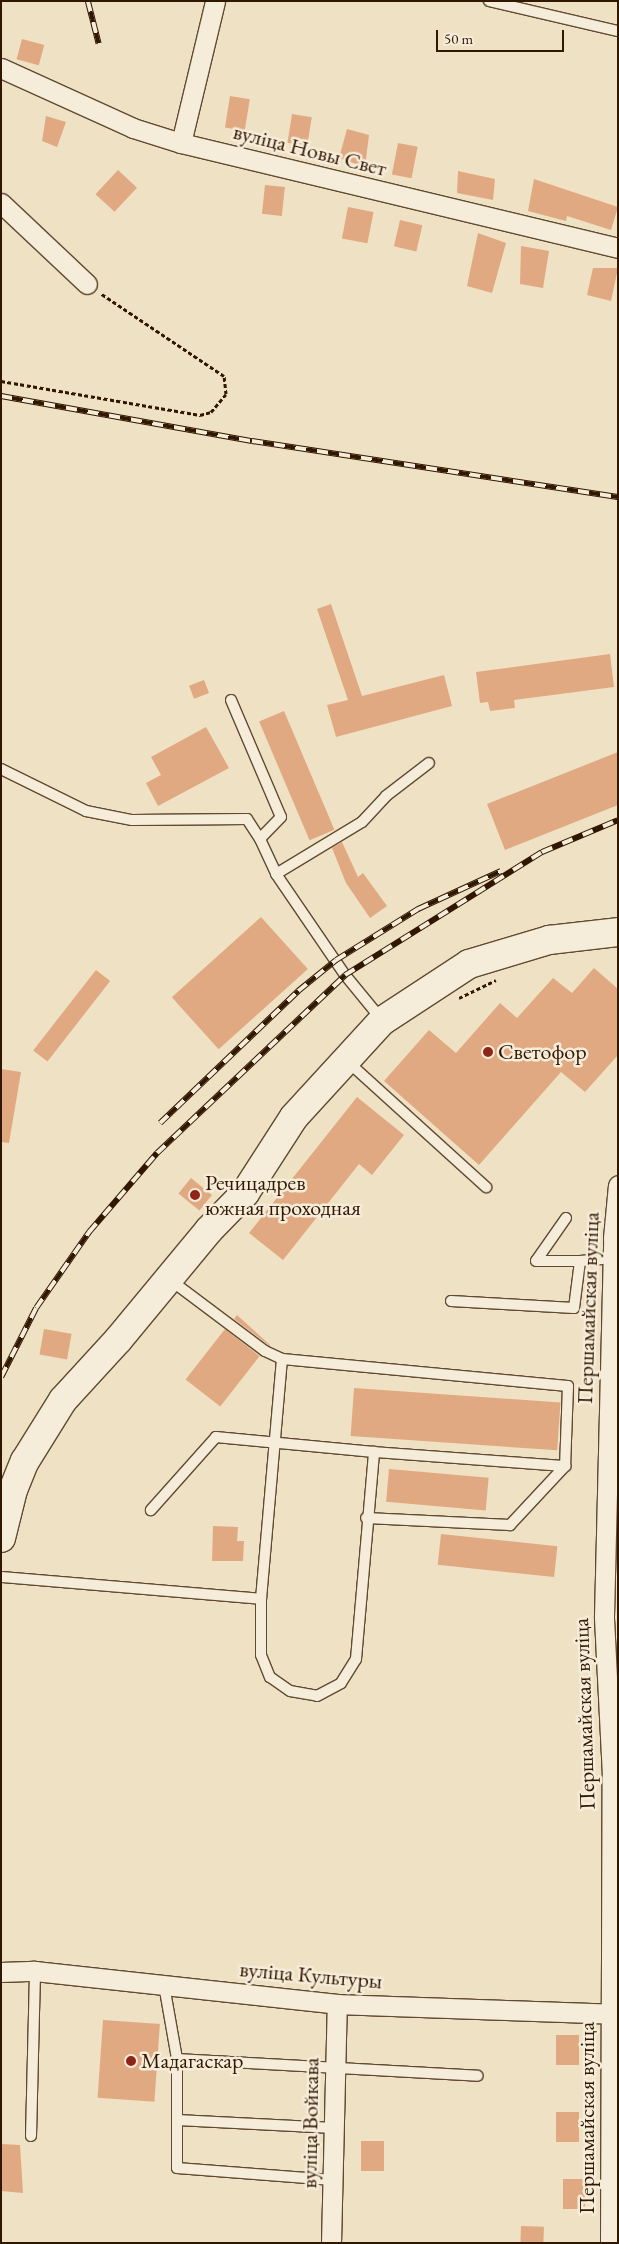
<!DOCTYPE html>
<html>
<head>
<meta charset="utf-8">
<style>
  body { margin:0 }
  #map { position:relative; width:619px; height:2244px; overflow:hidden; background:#efe1c4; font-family:"EB Garamond",serif }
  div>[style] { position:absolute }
  .building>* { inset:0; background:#e1a981; transform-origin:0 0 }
  .path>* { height:3px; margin-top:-1.5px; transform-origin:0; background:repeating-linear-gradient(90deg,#311700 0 4px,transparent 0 6.5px) }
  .roads { filter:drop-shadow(1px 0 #604a31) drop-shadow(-1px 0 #604a31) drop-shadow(0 1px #604a31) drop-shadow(0 -1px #604a31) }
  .lane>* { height:10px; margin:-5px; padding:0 5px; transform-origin:5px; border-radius:5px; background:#f5ecd9 }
  .street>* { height:19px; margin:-9.5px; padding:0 9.5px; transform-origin:9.5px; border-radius:9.5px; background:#f5ecd9 }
  .secondary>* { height:28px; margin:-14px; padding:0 14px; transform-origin:14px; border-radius:14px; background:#f5ecd9 }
  .rail>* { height:5.5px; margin-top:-2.75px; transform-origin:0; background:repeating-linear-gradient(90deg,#f5ecd9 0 11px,#311700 0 22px); box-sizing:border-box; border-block:1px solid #311700 }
  .dots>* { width:14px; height:14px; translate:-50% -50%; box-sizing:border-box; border:2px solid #f5ecd9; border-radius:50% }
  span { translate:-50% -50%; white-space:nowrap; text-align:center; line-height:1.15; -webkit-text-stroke:5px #f5ecd9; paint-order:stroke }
  .street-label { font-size:22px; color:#311700 }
  .poi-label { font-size:22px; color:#311700 }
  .left { translate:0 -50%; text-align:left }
  .frame { position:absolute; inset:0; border:2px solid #311700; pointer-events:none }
  .scale { position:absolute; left:436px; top:30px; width:128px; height:22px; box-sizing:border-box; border:2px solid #311700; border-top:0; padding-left:6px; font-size:15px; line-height:18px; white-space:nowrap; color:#311700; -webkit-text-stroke:4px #f5ecd9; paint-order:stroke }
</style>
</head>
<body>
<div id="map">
  <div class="building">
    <i style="left:22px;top:39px;width:23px;height:21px;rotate:15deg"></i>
    <i style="left:230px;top:96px;width:20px;height:32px;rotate:9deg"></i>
    <i style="left:292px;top:114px;width:20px;height:29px;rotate:9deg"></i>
    <i style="clip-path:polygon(46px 116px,66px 122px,57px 147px,42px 141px)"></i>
    <i style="clip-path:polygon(347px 129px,369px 135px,365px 167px,339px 158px)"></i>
    <i style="left:398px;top:143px;width:20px;height:32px;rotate:11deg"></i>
    <i style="left:118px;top:170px;width:26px;height:33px;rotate:43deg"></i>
    <i style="clip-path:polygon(458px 171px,495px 179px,493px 200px,457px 193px)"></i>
    <i style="clip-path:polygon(534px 179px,618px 207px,611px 230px,567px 216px,566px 221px,528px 211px)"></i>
    <i style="left:265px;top:185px;width:20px;height:29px;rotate:6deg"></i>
    <i style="left:348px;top:207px;width:26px;height:32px;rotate:11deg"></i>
    <i style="left:400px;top:220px;width:23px;height:27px;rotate:13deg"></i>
    <i style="clip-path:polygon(478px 233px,506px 243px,492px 293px,467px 286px)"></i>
    <i style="clip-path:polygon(521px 246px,549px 251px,543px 288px,520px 284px)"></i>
    <i style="clip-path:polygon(593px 268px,618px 268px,611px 301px,587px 295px)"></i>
    <i style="clip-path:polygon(331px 604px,362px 696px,444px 675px,452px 706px,336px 737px,327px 705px,348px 700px,317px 609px)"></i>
    <i style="clip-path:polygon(610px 654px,614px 687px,514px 700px,515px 708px,490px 711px,488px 702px,480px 703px,476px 672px)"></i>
    <i style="left:204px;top:680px;width:14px;height:16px;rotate:69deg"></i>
    <i style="left:284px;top:711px;width:129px;height:27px;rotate:67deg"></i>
    <i style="clip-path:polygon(206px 727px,229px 768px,158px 806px,146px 783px,161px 775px,151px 757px)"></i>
    <i style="clip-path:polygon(618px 752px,618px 805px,505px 850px,487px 804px)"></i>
    <i style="clip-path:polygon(342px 842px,358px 877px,363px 873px,387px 906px,370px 918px,346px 883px,332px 848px)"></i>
    <i style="left:261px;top:917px;width:70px;height:120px;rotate:48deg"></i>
    <i style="clip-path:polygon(594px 968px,618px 989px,618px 1055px,585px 1092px,561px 1072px,479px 1165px,384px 1081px,429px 1030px,456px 1053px,500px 1003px,517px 1018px,553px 978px,572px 993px)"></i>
    <i style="left:96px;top:970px;width:18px;height:102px;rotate:38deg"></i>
    <i style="clip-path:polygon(1px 1069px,21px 1072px,9px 1143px,1px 1142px)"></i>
    <i style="clip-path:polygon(357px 1097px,404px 1135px,372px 1175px,359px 1164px,283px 1260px,249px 1233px)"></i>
    <i style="left:191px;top:1178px;width:27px;height:20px;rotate:39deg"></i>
    <i style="clip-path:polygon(237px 1315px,270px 1345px,270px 1346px,234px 1319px)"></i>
    <i style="left:44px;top:1329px;width:28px;height:26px;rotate:10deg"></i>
    <i style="left:225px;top:1329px;width:44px;height:64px;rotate:38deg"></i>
    <i style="left:354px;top:1388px;width:207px;height:48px;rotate:4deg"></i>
    <i style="left:389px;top:1469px;width:100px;height:33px;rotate:5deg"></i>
    <i style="clip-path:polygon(213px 1526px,238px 1527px,237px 1541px,244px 1541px,243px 1561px,212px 1561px)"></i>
    <i style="left:441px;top:1534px;width:117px;height:31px;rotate:6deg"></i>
    <i style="left:103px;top:2020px;width:57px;height:78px;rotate:4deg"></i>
    <i style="left:556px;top:2035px;width:23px;height:30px"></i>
    <i style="left:556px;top:2112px;width:23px;height:30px"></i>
    <i style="left:361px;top:2141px;width:23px;height:30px"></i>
    <i style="clip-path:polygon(1px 2144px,20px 2145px,23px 2193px,1px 2191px)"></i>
    <i style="left:563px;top:2179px;width:22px;height:30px"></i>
    <i style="left:521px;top:2226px;width:23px;height:17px;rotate:2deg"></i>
  </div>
  <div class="path">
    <i style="left:1px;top:381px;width:202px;rotate:9.7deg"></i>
    <i style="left:200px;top:415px;width:11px;rotate:-15deg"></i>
    <i style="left:211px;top:412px;width:23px;rotate:-50deg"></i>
    <i style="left:226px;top:394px;width:18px;rotate:-96deg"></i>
    <i style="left:224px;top:376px;width:149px;rotate:-146.2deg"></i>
    <i style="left:459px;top:998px;width:41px;rotate:-25.9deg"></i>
  </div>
  <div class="roads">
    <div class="lane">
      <i style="left:489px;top:1px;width:132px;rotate:13.1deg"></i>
      <i style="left:231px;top:700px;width:127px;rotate:66.9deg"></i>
      <i style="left:281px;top:817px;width:30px;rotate:134deg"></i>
      <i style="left:1px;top:769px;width:95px;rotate:26.3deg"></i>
      <i style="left:86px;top:811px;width:47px;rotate:11.1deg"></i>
      <i style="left:132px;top:820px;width:115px;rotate:-0.5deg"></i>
      <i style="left:247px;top:819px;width:24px;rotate:57deg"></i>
      <i style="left:260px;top:839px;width:38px;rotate:65deg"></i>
      <i style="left:382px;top:1020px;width:58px;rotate:-129.4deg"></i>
      <i style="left:345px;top:975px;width:122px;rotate:-124.3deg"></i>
      <i style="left:276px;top:874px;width:100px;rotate:-31.2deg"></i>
      <i style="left:362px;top:822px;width:35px;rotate:-47deg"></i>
      <i style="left:386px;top:796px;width:54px;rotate:-37.5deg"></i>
      <i style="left:347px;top:1061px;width:188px;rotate:42.2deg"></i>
      <i style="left:566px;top:1218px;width:52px;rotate:124.9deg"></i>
      <i style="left:536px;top:1261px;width:44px"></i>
      <i style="left:169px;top:1279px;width:120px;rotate:36.9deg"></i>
      <i style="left:265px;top:1351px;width:19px;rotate:25deg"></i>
      <i style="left:451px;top:1301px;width:123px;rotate:3.3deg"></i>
      <i style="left:574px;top:1308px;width:47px;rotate:-82.7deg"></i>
      <i style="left:580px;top:1261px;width:33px;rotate:-5deg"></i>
      <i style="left:374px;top:1452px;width:192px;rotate:4.2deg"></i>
      <i style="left:1px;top:1577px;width:261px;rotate:4.8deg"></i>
      <i style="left:261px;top:1599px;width:56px;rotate:90deg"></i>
      <i style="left:261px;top:1655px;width:24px;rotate:68deg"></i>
      <i style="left:270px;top:1677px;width:24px;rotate:35deg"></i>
      <i style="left:290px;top:1691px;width:27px;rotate:10deg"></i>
      <i style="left:317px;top:1696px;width:27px;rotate:-28deg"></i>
      <i style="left:341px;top:1683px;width:28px;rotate:-58deg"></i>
      <i style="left:356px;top:1659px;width:208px;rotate:-85deg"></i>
      <i style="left:374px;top:1452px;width:159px;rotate:-174.6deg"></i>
      <i style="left:216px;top:1437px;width:98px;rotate:131.7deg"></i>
      <i style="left:261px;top:1599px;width:241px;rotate:-85deg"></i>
      <i style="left:282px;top:1359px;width:287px;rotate:5.4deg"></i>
      <i style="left:568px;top:1386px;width:80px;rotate:92.1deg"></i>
      <i style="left:565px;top:1466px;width:81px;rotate:133deg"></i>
      <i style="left:510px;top:1525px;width:144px;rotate:-177.2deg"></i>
      <i style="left:164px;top:1985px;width:75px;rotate:80deg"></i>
      <i style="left:177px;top:2059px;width:109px;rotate:90deg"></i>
      <i style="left:177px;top:2168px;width:156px;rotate:4.4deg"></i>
      <i style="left:177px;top:2059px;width:301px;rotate:3.2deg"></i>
      <i style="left:177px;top:2120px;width:157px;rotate:2.9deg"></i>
      <i style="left:31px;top:2136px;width:165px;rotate:-88.6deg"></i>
    </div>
    <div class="street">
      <i style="left:1px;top:68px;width:145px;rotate:24.4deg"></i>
      <i style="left:133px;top:128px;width:50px;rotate:17.4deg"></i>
      <i style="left:181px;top:143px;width:449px;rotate:13.5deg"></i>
      <i style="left:181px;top:143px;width:146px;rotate:-76.5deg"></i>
      <i style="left:1px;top:203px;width:118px;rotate:43.3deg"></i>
      <i style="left:1px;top:1972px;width:34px;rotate:-2deg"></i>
      <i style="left:35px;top:1971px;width:304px;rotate:6.2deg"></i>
      <i style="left:337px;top:2004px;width:281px;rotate:2deg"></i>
      <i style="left:331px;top:2243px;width:239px;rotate:-88.6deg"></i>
      <i style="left:610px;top:2243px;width:467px;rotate:-89.8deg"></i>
      <i style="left:612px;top:1776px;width:160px;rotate:-92.9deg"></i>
      <i style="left:604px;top:1616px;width:378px;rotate:-88.6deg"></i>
      <i style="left:613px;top:1238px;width:53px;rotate:-84.6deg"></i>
    </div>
    <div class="secondary">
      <i style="left:1px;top:1538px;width:49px;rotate:-76deg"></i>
      <i style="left:13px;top:1490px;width:31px;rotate:-68deg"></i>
      <i style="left:25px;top:1461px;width:72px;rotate:-58.1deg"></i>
      <i style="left:63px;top:1400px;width:81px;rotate:-47.5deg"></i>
      <i style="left:118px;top:1340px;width:143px;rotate:-50.4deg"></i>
      <i style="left:209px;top:1230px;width:52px;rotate:-45.8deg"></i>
      <i style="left:245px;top:1193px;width:90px;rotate:-57.2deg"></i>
      <i style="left:294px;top:1117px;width:130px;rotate:-47.5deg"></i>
      <i style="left:382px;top:1021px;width:104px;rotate:-33.2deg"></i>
      <i style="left:469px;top:964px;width:84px;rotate:-16.7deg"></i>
      <i style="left:549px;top:940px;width:69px;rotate:-6.6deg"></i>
    </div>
  </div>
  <div class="rail">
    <i style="left:88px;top:1px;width:44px;rotate:75.7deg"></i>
    <i style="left:1px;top:396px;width:255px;rotate:10.2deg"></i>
    <i style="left:252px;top:441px;width:370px;rotate:8.7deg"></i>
    <i style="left:160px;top:1123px;width:191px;rotate:-43.7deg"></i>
    <i style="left:298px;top:991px;width:49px;rotate:-39.2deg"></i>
    <i style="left:336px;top:960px;width:97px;rotate:-31.9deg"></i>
    <i style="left:418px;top:909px;width:91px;rotate:-24.6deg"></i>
    <i style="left:1px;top:1377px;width:77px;rotate:-63.1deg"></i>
    <i style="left:36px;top:1308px;width:93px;rotate:-55.1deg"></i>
    <i style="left:89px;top:1232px;width:104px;rotate:-49.3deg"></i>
    <i style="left:157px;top:1153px;width:259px;rotate:-43.4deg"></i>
    <i style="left:345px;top:975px;width:232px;rotate:-32deg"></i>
    <i style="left:542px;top:852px;width:82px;rotate:-22.8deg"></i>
  </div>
  <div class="dots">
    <i style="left:488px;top:1052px;background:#8f2418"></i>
    <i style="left:195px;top:1195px;background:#8f2418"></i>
    <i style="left:131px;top:2061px;background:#8f2418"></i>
  </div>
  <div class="street-label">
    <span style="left:310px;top:150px;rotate:14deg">вуліца Новы Свет</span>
    <span style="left:588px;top:1308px;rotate:-88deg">Першамайская вуліца</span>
    <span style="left:584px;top:1714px;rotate:-92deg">Першамайская вуліца</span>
    <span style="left:311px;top:1975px;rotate:5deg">вуліца Культуры</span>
    <span style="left:587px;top:2118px;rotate:-90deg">Першамайская вуліца</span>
    <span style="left:310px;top:2123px;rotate:-89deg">вуліца Войкава</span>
  </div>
  <div class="poi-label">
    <span class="left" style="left:498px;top:1052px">Светофор</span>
    <span class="left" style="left:205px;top:1195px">Речицадрев<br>южная проходная</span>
    <span class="left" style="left:141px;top:2061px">Мадагаскар</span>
  </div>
  <div class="frame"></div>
  <div class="scale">50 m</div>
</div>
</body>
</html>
